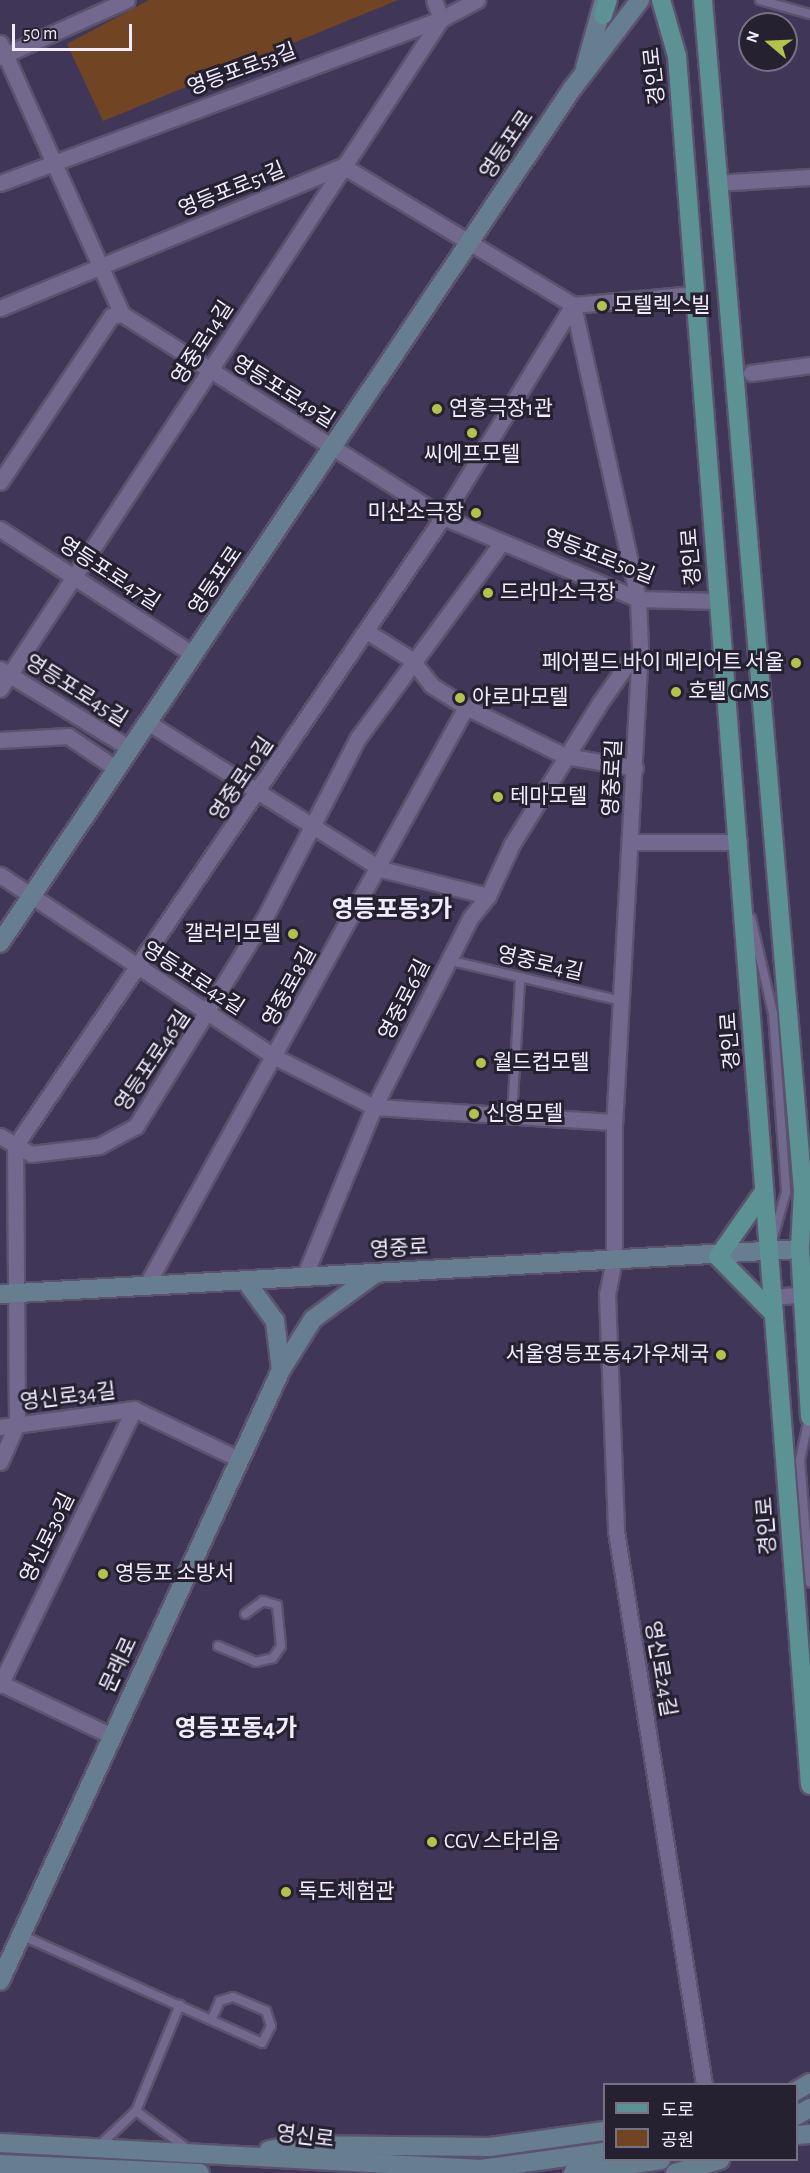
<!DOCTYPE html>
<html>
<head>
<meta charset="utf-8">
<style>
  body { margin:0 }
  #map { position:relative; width:810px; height:2173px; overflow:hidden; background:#403758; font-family:"Alegreya Sans","Noto Sans KR",sans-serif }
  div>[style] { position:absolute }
  .green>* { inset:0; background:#714523 }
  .roads { filter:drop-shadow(2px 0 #5b536e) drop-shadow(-2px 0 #5b536e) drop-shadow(0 2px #5b536e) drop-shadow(0 -2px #5b536e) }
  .lane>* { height:8px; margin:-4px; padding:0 4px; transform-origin:4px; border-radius:4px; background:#73698e }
  .street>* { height:15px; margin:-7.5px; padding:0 7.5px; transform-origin:7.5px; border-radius:7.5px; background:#73698e }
  .secondary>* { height:18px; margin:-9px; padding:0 9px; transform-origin:9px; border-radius:9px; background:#677e91 }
  .primary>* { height:18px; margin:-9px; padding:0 9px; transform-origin:9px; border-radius:9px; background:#5c9294 }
  .dots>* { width:16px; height:16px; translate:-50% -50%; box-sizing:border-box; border:3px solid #252130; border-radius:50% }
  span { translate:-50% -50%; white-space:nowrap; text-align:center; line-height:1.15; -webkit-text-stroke:6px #252130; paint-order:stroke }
  .street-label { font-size:21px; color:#f0ecfd }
  .poi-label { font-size:21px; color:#f0ecfd }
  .left { translate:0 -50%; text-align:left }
  .right { translate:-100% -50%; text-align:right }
  .quarter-label { font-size:24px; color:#f0ecfd; font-weight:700 }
  .legend { position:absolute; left:603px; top:2083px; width:195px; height:78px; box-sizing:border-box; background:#252130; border:2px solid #767282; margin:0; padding:8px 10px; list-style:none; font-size:18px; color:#f0ecfd }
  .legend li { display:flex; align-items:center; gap:12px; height:30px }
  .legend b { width:30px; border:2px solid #767282 }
  .north { position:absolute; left:738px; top:12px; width:60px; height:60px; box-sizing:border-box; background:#252130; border:2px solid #767282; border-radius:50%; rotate:289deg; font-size:16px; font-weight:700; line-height:24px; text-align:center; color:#f0ecfd }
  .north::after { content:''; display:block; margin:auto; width:21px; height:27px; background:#b2c24b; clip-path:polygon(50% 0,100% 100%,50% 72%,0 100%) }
  .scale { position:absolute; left:12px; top:24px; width:120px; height:27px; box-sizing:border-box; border:3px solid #f0ecfd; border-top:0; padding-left:8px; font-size:18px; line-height:21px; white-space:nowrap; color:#f0ecfd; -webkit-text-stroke:4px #252130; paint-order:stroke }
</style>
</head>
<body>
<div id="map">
  <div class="green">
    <i style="clip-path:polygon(149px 0,398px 0,103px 121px,67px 44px)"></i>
  </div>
  <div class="roads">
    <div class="lane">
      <i style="left:760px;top:0;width:52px;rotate:15.6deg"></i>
      <i style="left:751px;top:918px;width:98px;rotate:77deg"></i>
      <i style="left:773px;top:1013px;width:179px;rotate:85.8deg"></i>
      <i style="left:786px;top:1192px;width:48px;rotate:105.8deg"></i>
      <i style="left:448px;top:960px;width:179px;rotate:13.3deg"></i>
      <i style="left:512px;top:1116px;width:136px;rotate:-86.6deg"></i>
      <i style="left:809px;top:1418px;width:43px;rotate:102.1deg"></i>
      <i style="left:800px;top:1460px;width:123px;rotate:85.4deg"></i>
      <i style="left:218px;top:1646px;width:41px;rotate:22.8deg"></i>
      <i style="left:256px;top:1662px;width:17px;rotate:-13deg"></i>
      <i style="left:273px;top:1658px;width:14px;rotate:-56deg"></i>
      <i style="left:281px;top:1646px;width:41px;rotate:-95.6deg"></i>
      <i style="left:277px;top:1605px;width:15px;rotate:-164deg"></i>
      <i style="left:263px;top:1601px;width:22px;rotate:144deg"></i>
      <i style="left:21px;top:1935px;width:264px;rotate:24.1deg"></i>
      <i style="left:262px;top:2043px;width:19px;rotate:-62deg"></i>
      <i style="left:271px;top:2026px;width:16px;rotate:-108deg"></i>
      <i style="left:266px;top:2011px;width:36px;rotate:-157deg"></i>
      <i style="left:233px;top:1997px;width:14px;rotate:163deg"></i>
      <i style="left:220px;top:2001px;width:21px;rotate:115deg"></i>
      <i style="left:136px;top:2111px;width:115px;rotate:-67.5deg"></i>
      <i style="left:98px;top:2147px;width:52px;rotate:-43.5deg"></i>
      <i style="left:136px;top:2111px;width:66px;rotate:36.3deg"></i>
    </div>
    <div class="street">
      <i style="left:0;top:43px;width:297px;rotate:65.8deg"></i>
      <i style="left:122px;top:314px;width:380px;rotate:32.3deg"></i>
      <i style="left:443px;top:517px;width:212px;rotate:22.8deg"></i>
      <i style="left:638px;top:599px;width:80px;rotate:1.4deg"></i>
      <i style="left:0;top:57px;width:139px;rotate:-24.2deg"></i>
      <i style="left:0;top:183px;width:471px;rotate:-20.4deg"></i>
      <i style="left:441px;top:19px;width:41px;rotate:-27.8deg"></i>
      <i style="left:716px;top:183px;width:94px;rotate:-3.7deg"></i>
      <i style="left:573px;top:305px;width:301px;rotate:77.5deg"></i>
      <i style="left:638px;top:599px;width:48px;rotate:87.6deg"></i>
      <i style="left:640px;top:647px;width:476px;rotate:93.1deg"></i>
      <i style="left:614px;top:1122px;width:137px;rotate:90deg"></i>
      <i style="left:614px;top:1259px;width:36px;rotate:101deg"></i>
      <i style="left:607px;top:1294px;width:237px;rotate:87.8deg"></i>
      <i style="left:616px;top:1531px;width:560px;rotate:80.96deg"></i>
      <i style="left:573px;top:305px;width:122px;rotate:-5.2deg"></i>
      <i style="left:0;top:308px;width:371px;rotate:-22.5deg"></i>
      <i style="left:343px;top:166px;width:269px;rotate:31.1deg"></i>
      <i style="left:751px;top:373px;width:60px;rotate:-7.7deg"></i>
      <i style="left:0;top:482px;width:200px;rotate:-56.2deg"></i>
      <i style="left:111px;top:316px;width:11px;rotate:-10deg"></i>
      <i style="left:0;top:529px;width:231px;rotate:33deg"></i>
      <i style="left:366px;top:631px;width:53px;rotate:31.9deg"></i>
      <i style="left:411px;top:659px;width:33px;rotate:52deg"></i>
      <i style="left:431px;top:685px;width:41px;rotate:32.2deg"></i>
      <i style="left:466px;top:707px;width:110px;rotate:26.3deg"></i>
      <i style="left:565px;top:756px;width:71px;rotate:9.7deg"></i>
      <i style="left:0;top:669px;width:153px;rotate:31.4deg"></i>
      <i style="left:0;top:689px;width:802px;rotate:-56.65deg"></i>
      <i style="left:441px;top:19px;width:20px;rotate:-110deg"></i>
      <i style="left:149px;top:723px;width:274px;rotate:32.2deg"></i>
      <i style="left:381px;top:869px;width:110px;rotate:14.2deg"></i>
      <i style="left:0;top:740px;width:68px;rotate:-3.4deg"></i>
      <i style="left:68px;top:736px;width:59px;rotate:34deg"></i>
      <i style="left:631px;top:842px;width:108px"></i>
      <i style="left:0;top:875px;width:330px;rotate:33.5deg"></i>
      <i style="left:275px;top:1057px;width:111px;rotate:26.8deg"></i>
      <i style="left:374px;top:1107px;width:240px;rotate:3.6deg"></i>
      <i style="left:0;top:1136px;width:36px;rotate:30deg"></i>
      <i style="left:31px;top:1154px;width:68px;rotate:-6.7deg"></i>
      <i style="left:99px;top:1146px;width:42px;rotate:-28.4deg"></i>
      <i style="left:136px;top:1126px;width:243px;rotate:-58.3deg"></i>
      <i style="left:264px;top:919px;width:204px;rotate:-62.6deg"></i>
      <i style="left:358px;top:738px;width:243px;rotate:-53.7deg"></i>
      <i style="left:304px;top:1277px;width:184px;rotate:-67.6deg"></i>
      <i style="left:374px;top:1107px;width:213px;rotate:-63deg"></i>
      <i style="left:471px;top:917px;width:27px;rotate:-51deg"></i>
      <i style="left:488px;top:896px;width:57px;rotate:-65.2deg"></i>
      <i style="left:512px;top:844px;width:165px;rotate:-58.1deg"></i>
      <i style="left:599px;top:704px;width:50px;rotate:-54.7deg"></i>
      <i style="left:628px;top:663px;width:12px;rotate:-24deg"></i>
      <i style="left:146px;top:1286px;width:662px;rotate:-61.07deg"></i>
      <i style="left:772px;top:1297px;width:38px;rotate:-5deg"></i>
      <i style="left:0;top:1427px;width:135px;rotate:-7.7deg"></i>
      <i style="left:134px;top:1409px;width:116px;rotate:25.5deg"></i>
      <i style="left:0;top:1462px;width:42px;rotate:-65.9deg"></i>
      <i style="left:17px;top:1424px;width:278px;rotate:-90.4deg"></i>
      <i style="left:15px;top:1146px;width:761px;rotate:-55.77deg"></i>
      <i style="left:443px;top:517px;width:249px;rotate:-58.5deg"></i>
      <i style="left:0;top:1683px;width:124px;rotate:25.3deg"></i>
      <i style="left:0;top:1685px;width:307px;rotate:-64.1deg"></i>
    </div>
    <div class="secondary">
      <i style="left:585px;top:68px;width:71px;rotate:-74.4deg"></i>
      <i style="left:0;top:943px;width:1028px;rotate:-56.19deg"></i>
      <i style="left:572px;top:89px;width:112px;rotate:-52.6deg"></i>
      <i style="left:245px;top:1280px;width:51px;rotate:53.8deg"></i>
      <i style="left:275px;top:1321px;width:49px;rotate:83deg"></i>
      <i style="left:0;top:1294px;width:801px;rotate:-3.22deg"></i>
      <i style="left:0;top:1981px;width:673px;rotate:-65.3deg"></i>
      <i style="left:281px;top:1370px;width:60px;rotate:-57.9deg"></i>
      <i style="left:313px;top:1319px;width:78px;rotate:-36.1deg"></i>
      <i style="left:796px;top:2091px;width:16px;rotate:-30deg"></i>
      <i style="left:796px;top:2116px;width:16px;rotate:-30deg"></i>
      <i style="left:796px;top:2135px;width:14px;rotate:-4deg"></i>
      <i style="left:0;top:2143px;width:481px;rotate:3.1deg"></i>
      <i style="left:480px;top:2169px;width:125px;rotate:-7.8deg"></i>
      <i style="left:269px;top:2150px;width:26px;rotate:-11deg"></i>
      <i style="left:295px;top:2145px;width:195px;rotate:0.6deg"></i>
      <i style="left:490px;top:2147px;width:115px;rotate:-8deg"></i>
      <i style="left:0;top:2164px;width:200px;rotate:2.6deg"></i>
      <i style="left:573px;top:2173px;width:89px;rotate:-8.4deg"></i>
      <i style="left:675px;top:2173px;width:47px;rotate:-16.1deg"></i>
    </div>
    <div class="primary">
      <i style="left:661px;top:0;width:58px;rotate:74.1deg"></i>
      <i style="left:677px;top:56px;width:1734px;rotate:85.6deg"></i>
      <i style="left:703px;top:0;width:1195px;rotate:85.2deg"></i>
      <i style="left:803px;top:1191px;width:58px;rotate:93deg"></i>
      <i style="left:800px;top:1249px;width:168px;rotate:86.6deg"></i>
      <i style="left:603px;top:15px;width:16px;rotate:-72deg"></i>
      <i style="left:763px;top:1193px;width:78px;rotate:125.1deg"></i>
      <i style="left:718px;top:1257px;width:80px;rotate:45.5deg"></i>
    </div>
  </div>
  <div class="dots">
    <i style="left:602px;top:306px;background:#b2c24b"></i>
    <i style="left:437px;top:409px;background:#b2c24b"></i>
    <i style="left:472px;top:433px;background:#b2c24b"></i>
    <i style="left:476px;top:513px;background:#b2c24b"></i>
    <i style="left:488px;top:593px;background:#b2c24b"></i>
    <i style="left:796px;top:663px;background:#b2c24b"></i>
    <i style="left:676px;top:692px;background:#b2c24b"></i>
    <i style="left:460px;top:698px;background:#b2c24b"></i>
    <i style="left:498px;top:797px;background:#b2c24b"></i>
    <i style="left:293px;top:934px;background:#b2c24b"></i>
    <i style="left:481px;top:1063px;background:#b2c24b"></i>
    <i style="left:474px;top:1114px;background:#b2c24b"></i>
    <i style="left:721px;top:1355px;background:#b2c24b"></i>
    <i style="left:103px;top:1574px;background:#b2c24b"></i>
    <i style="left:432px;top:1842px;background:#b2c24b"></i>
    <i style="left:286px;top:1892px;background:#b2c24b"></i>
  </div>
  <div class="street-label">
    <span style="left:242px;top:70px;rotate:-20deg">영등포로53길</span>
    <span style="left:655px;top:76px;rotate:-96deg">경인로</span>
    <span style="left:507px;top:145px;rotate:-56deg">영등포로</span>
    <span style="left:232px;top:190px;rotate:-22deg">영등포로51길</span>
    <span style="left:203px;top:343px;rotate:-57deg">영중로14길</span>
    <span style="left:283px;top:392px;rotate:32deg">영등포로49길</span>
    <span style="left:599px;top:557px;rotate:21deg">영등포로50길</span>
    <span style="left:692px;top:557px;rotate:-94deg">경인로</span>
    <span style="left:109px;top:574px;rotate:33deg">영등포로47길</span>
    <span style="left:216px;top:581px;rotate:-56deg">영등포로</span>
    <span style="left:76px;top:691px;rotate:32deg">영등포로45길</span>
    <span style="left:613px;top:778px;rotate:-87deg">영중로길</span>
    <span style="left:242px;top:779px;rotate:-56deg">영중로10길</span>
    <span style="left:540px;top:964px;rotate:13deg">영중로4길</span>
    <span style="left:193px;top:979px;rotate:33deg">영등포로42길</span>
    <span style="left:290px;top:987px;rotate:-61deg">영중로8길</span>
    <span style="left:405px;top:1000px;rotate:-63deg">영중로6길</span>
    <span style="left:731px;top:1041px;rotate:-94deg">경인로</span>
    <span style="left:153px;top:1061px;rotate:-56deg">영등포로46길</span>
    <span style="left:399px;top:1249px;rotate:-3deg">영중로</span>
    <span style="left:68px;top:1397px;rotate:-7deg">영신로34길</span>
    <span style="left:767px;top:1526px;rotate:-94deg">경인로</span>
    <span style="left:48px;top:1538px;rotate:-64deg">영신로30길</span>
    <span style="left:119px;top:1665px;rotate:-65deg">문래로</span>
    <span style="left:660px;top:1669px;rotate:80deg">영신로24길</span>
    <span style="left:305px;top:2137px;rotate:7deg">영신로</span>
  </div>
  <div class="poi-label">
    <span class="left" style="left:614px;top:306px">모텔렉스빌</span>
    <span class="left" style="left:449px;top:409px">연흥극장1관</span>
    <span style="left:472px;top:455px">씨에프모텔</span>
    <span class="right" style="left:464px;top:513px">미산소극장</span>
    <span class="left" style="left:500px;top:593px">드라마소극장</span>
    <span class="right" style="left:784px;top:663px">페어필드 바이 메리어트 서울</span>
    <span class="left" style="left:688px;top:692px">호텔 GMS</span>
    <span class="left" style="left:472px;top:698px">아로마모텔</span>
    <span class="left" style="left:510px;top:797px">테마모텔</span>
    <span class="right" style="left:281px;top:934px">갤러리모텔</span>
    <span class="left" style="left:493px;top:1063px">월드컵모텔</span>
    <span class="left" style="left:486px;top:1114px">신영모텔</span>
    <span class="right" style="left:709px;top:1355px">서울영등포동4가우체국</span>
    <span class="left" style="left:115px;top:1574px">영등포 소방서</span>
    <span class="left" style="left:444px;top:1842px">CGV 스타리움</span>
    <span class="left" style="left:298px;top:1892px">독도체험관</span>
  </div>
  <div class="quarter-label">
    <span style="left:392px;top:911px">영등포동3가</span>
    <span style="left:236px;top:1730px">영등포동4가</span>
  </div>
  <ul class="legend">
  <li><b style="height:8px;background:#5c9294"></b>도로</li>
  <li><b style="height:16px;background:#714523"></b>공원</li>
  </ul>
  <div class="north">N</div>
  <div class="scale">50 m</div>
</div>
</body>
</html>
